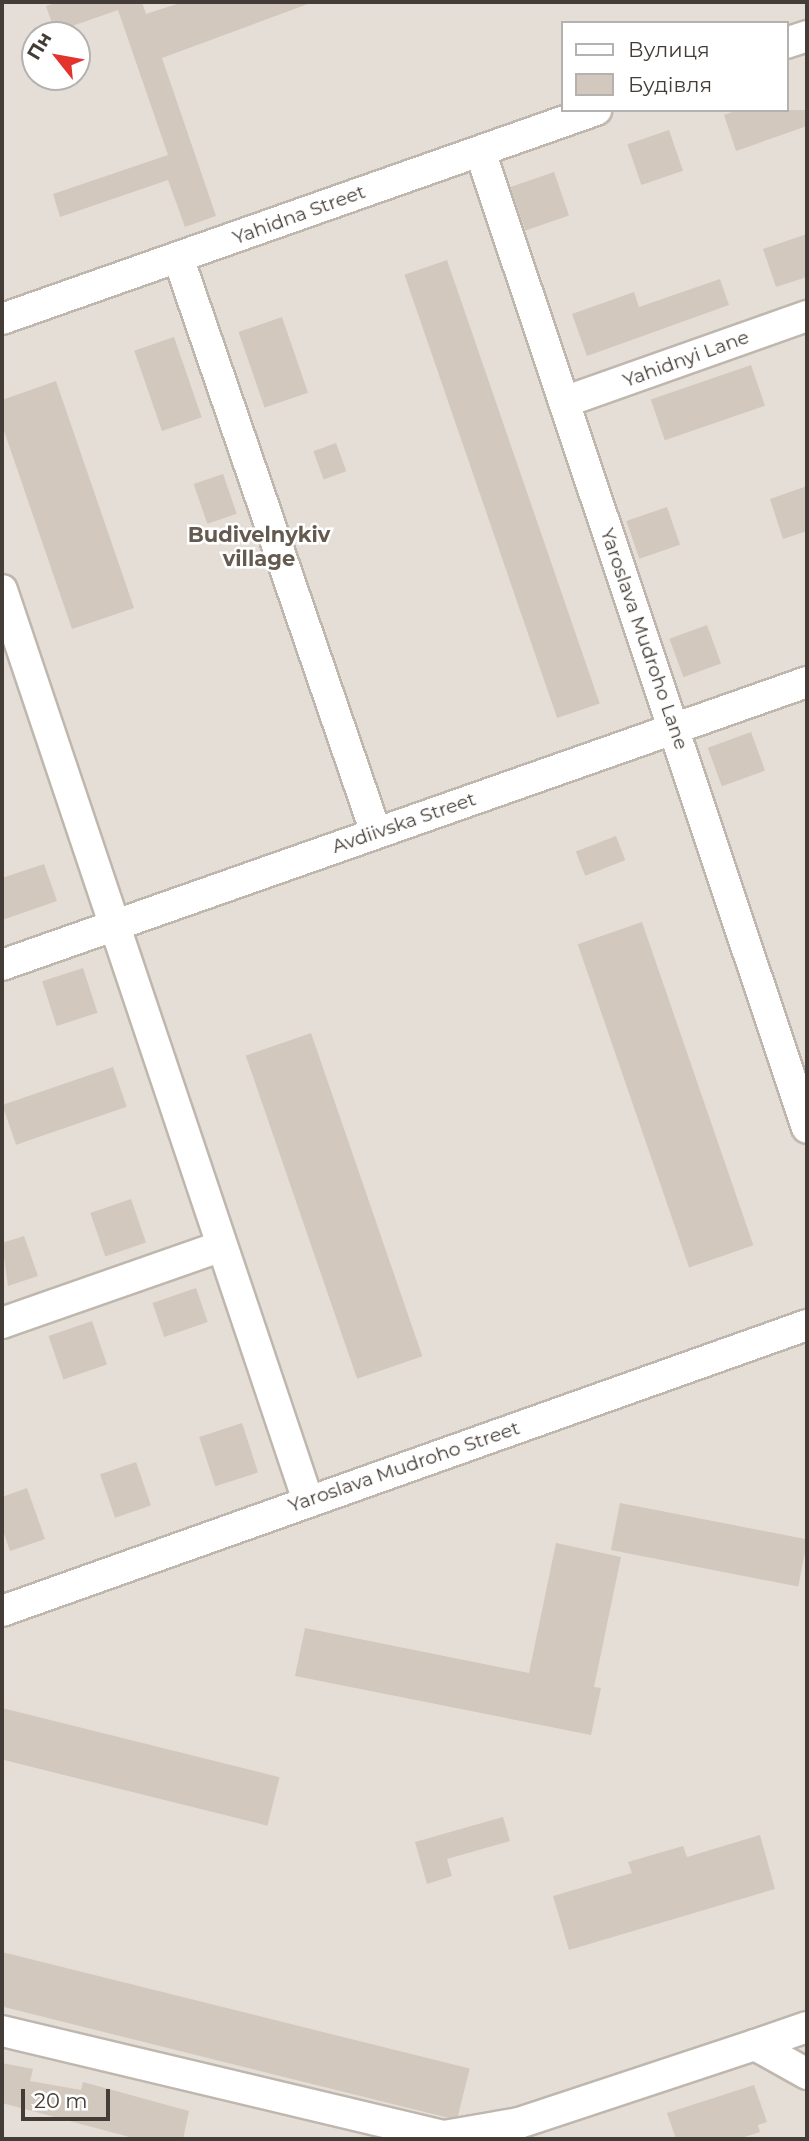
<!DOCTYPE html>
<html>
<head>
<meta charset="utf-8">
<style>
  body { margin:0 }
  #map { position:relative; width:809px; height:2141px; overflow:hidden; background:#f2ede7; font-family:Montserrat,sans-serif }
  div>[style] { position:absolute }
  .residential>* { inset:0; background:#e5ded6 }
  .building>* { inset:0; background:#d2c8be; transform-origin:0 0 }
  .roads { filter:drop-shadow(2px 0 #bfb7ae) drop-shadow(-2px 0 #bfb7ae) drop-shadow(0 2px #bfb7ae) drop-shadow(0 -2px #bfb7ae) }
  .minor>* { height:30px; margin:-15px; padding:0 15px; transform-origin:15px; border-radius:15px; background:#fff }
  span { translate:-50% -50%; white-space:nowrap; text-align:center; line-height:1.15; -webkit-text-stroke:5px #fff; paint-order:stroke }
  .street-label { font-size:19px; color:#443d37 }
  .neighbourhood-label { font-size:21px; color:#655a4f; font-weight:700 }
  .frame { position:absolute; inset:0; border:4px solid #443d37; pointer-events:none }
  .legend { position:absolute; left:561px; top:21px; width:228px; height:91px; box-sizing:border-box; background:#fff; border:2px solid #b4b1af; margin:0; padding:9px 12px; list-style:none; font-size:21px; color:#443d37 }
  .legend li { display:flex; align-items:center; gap:14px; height:35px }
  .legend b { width:35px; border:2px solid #b4b1af }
  .north { position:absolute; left:21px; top:21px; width:70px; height:70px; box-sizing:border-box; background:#fff; border:2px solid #b4b1af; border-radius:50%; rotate:301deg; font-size:19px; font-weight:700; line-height:28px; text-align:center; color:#443d37 }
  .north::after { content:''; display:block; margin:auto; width:24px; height:32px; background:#e2332d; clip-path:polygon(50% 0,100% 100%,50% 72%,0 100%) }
  .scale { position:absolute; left:21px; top:2089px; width:89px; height:32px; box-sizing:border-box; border:4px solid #443d37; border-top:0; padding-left:9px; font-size:21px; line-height:24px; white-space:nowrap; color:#443d37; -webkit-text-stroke:5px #fff; paint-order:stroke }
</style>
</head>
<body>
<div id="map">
  <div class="residential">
    <i style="clip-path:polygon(evenodd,2px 2px,807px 2px,807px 2139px,2px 2139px,2px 2px,562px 23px,786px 23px,786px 110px,562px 110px,562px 23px,2px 2px,35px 35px,77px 35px,77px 77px,35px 77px,35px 35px)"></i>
  </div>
  <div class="building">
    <i style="clip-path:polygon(60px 2px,142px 2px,146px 14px,183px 2px,313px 2px,162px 58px,216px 216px,185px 227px,168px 180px,60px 217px,53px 194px,168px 155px,118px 10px,55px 32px,46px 6px)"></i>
    <i style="clip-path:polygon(737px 110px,807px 110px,807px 126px,736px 151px,724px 115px)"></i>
    <i style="left:669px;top:130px;width:43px;height:44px;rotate:71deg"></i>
    <i style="left:554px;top:172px;width:46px;height:46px;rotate:71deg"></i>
    <i style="clip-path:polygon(807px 234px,807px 277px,776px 287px,763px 249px)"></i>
    <i style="left:447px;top:260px;width:469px;height:45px;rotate:71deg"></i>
    <i style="clip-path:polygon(720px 279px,729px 305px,587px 356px,572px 314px,634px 292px,639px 307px)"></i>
    <i style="left:282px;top:317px;width:80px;height:46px;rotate:71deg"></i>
    <i style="left:174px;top:337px;width:85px;height:42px;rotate:71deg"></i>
    <i style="left:751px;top:365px;width:43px;height:106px;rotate:71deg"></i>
    <i style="clip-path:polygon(56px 381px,134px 608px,72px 629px,2px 425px,2px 400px)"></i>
    <i style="left:336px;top:443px;width:30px;height:24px;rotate:70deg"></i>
    <i style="left:223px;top:474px;width:42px;height:31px;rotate:71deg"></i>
    <i style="clip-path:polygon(807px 486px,807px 531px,783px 539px,770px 499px)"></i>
    <i style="left:667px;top:507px;width:40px;height:43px;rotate:71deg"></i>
    <i style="left:707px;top:625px;width:41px;height:40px;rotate:70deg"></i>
    <i style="left:751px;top:732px;width:41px;height:46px;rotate:70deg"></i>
    <i style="left:616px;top:836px;width:26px;height:43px;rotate:69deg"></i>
    <i style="clip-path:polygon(44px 864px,57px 901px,2px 920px,2px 878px)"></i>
    <i style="left:642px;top:922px;width:342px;height:68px;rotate:71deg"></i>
    <i style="left:83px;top:968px;width:47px;height:43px;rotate:72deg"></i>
    <i style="left:311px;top:1033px;width:342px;height:69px;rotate:71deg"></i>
    <i style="left:113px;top:1067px;width:42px;height:117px;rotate:71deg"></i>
    <i style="left:131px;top:1199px;width:46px;height:43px;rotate:71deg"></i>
    <i style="clip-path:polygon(24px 1236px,38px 1276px,8px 1286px,2px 1243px)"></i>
    <i style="left:196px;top:1288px;width:36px;height:46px;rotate:71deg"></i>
    <i style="left:92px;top:1321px;width:46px;height:46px;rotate:71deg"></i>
    <i style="left:242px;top:1423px;width:52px;height:45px;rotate:72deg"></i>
    <i style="left:136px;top:1462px;width:46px;height:38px;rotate:71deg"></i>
    <i style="clip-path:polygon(27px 1488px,45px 1539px,10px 1551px,2px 1528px,2px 1497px)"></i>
    <i style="left:620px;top:1503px;width:191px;height:48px;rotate:11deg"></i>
    <i style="clip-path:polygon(556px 1543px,621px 1557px,594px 1687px,601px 1688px,591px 1735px,295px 1676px,305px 1628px,529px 1673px)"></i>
    <i style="left:2px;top:1708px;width:286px;height:50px;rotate:14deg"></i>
    <i style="clip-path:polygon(503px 1817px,510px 1841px,447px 1859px,452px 1876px,427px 1884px,415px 1842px)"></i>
    <i style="clip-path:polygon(760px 1835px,775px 1889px,569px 1950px,553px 1896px,632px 1873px,628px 1862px,683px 1846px,687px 1857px)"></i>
    <i style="left:2px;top:1952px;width:482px;height:53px;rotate:14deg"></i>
    <i style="clip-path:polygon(2px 2063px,33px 2069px,30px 2081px,81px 2090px,83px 2082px,189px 2111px,183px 2139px,137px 2139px,2px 2103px)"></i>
    <i style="clip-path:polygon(754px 2085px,767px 2122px,758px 2125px,760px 2132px,738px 2139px,676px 2139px,667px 2113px)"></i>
  </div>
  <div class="roads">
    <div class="minor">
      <i style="left:786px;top:43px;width:22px;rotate:-18deg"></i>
      <i style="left:480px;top:151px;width:1030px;rotate:71.49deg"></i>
      <i style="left:178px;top:257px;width:609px;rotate:71.03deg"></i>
      <i style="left:2px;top:319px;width:630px;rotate:-19.38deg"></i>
      <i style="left:564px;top:402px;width:258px;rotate:-19.5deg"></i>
      <i style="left:2px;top:590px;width:961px;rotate:71.43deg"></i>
      <i style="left:2px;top:965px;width:853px;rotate:-19.37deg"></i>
      <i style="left:2px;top:1323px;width:233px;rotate:-19.3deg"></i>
      <i style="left:2px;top:1611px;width:854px;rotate:-19.56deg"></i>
      <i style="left:2px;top:2031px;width:454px;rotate:13.4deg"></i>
      <i style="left:444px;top:2136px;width:76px;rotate:-9.8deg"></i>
      <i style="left:519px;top:2123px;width:249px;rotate:-18.3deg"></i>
      <i style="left:755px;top:2045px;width:60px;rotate:29.1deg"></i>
      <i style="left:755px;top:2045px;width:55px;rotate:-19.1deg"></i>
    </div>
  </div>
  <div class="street-label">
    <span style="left:299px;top:215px;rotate:-20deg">Yahidna Street</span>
    <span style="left:686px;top:359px;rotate:-20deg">Yahidnyi Lane</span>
    <span style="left:644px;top:639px;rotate:71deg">Yaroslava Mudroho Lane</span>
    <span style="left:404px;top:823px;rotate:-19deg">Avdiivska Street</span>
    <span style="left:404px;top:1467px;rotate:-19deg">Yaroslava Mudroho Street</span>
  </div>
  <div class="neighbourhood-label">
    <span style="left:259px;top:547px">Budivelnykiv<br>village</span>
  </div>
  <div class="frame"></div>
  <ul class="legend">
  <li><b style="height:9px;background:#fff"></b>Вулиця</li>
  <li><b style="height:19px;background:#d2c8be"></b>Будівля</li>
  </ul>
  <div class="north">Пн</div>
  <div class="scale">20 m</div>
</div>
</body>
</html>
